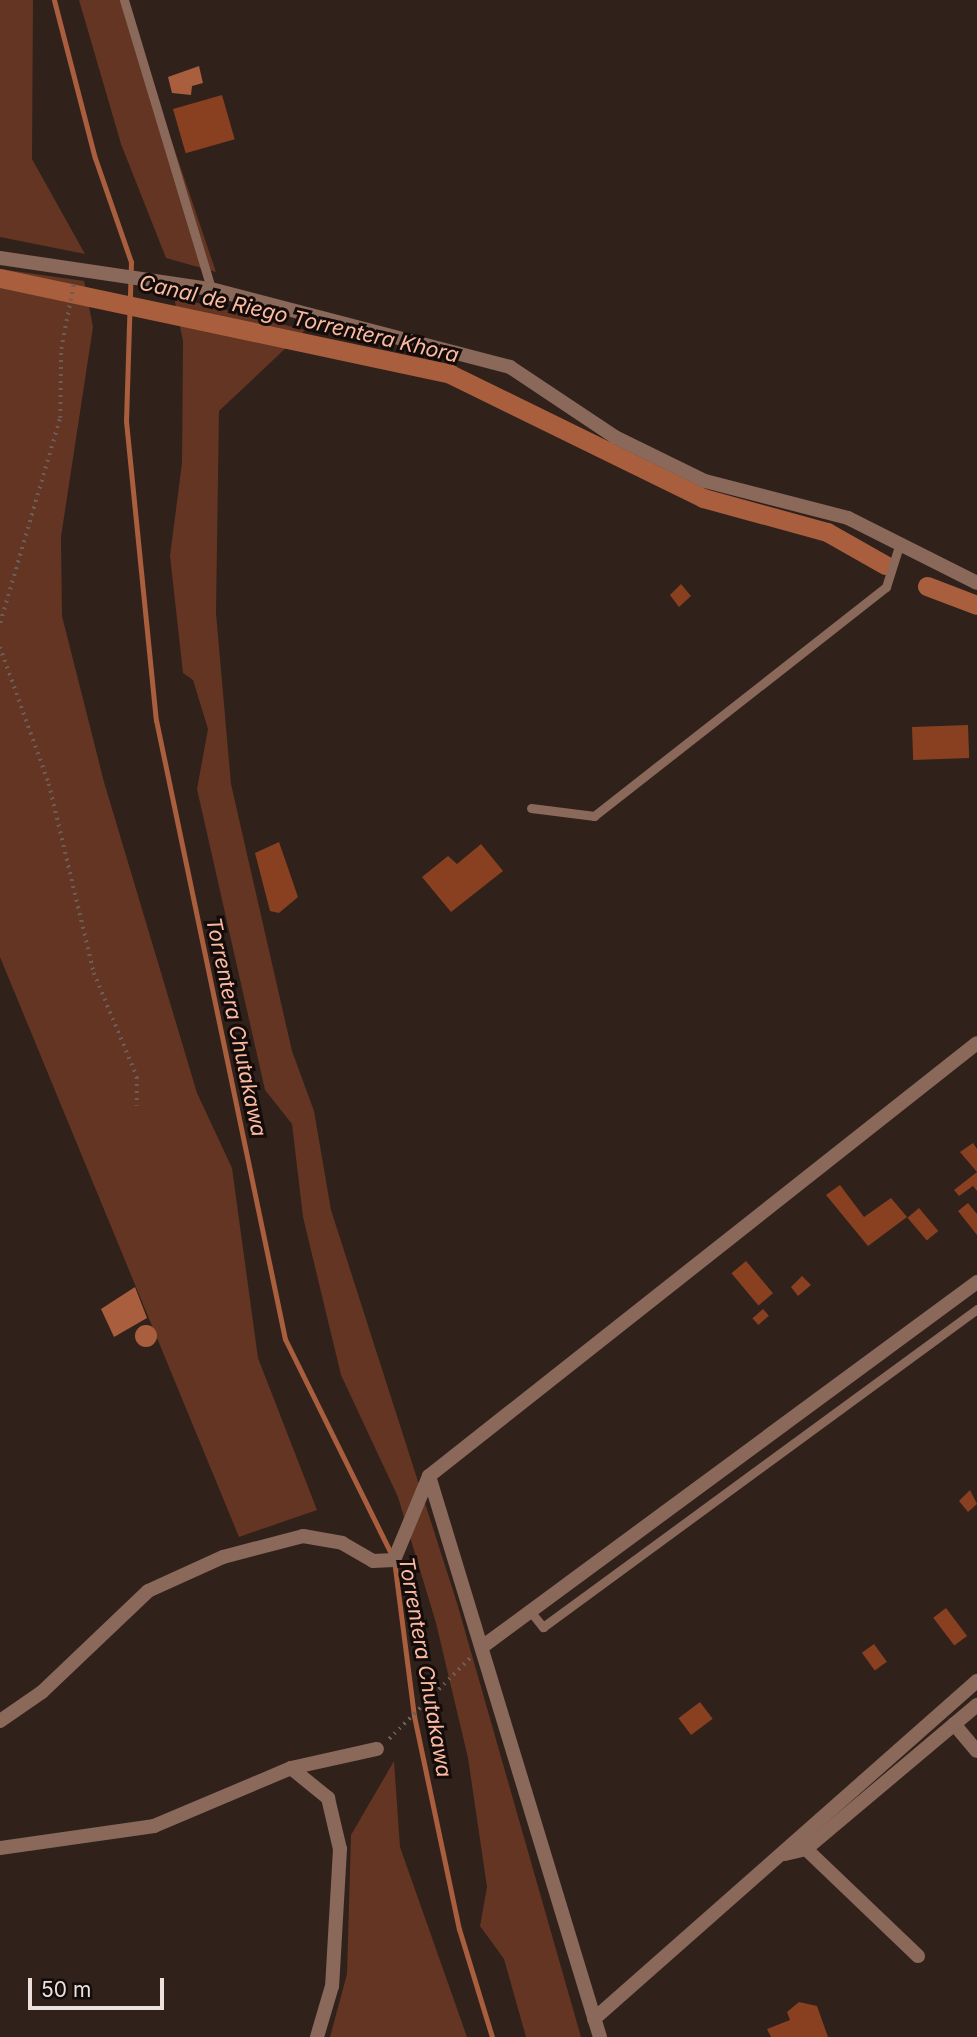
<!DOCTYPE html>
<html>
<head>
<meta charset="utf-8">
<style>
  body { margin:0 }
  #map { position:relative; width:977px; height:2037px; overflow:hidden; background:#30211b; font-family:Inter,sans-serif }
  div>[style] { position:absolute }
  .green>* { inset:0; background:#633522 }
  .water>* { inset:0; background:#a95e3e }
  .round { border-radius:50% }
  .stream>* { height:5px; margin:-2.5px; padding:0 2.5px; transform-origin:2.5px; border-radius:2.5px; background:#a95e3e }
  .canal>* { height:19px; margin:-9.5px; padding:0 9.5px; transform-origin:9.5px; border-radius:9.5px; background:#a95e3e }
  .building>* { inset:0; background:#884020; transform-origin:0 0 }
  .path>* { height:3.5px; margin-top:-1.75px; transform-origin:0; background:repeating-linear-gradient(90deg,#6b5d58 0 2px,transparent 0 7px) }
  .service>* { height:9px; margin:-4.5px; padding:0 4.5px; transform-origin:4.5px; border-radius:4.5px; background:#8a685a }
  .minor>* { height:14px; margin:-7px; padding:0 7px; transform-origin:7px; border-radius:7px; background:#8a685a }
  .tertiary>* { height:14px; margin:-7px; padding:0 7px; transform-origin:7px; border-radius:7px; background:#8a685a }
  span { translate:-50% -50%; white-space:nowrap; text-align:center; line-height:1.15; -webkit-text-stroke:6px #130c0a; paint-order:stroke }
  .water-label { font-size:21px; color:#fcbba1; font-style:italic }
  .scale { position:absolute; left:28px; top:1978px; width:136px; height:32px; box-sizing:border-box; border:4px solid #ece1dd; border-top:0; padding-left:9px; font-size:21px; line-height:24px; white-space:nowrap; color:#ece1dd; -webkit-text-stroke:5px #130c0a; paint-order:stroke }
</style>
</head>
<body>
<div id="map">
  <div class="green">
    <i style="clip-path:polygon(0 0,33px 0,32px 159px,85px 254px,0 237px)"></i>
    <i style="clip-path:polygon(79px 0,124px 0,216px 272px,166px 258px,121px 144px)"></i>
    <i style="clip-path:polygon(0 269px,84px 281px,93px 327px,61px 537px,62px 616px,104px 782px,197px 1093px,232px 1168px,258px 1358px,317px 1510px,239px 1537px,0 957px)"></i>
    <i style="clip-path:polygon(174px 297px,305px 330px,219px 411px,216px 613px,231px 784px,292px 1051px,314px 1111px,331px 1210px,457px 1603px,581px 2037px,526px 2037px,504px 1959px,480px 1926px,487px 1887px,468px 1758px,436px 1623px,398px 1497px,341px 1375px,303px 1217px,292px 1124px,265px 1090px,197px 789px,208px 729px,193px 680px,183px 673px,170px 556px,182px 463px,183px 341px)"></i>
    <i style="clip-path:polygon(394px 1761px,400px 1847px,467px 2037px,330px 2037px,347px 1974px,351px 1835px)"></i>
  </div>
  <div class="water">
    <i style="clip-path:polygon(199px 66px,203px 83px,192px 86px,191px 95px,172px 93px,168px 77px)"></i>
    <i style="clip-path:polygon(135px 1287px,147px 1318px,114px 1337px,101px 1309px)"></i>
    <i class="round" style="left:135px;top:1325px;width:22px;height:22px"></i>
  </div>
  <div class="stream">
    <i style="left:54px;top:0;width:163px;rotate:75.5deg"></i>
    <i style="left:95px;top:158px;width:110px;rotate:70.9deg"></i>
    <i style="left:131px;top:262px;width:159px;rotate:91.8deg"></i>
    <i style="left:126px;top:421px;width:301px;rotate:84.3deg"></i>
    <i style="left:156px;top:720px;width:632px;rotate:78.23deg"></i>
    <i style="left:285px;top:1339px;width:246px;rotate:63.7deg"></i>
    <i style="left:394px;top:1560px;width:157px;rotate:82.7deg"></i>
    <i style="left:414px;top:1716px;width:218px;rotate:78.1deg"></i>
    <i style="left:459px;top:1929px;width:113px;rotate:73deg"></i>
  </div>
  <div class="canal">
    <i style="left:0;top:278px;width:460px;rotate:12deg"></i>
    <i style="left:450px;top:374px;width:282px;rotate:26.1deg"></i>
    <i style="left:703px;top:498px;width:129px;rotate:15.3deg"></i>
    <i style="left:827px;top:532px;width:67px;rotate:29.6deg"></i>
    <i style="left:927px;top:586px;width:53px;rotate:20.8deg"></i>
  </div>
  <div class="building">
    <i style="left:222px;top:95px;width:46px;height:51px;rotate:74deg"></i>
    <i style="clip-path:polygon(681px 584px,691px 596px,679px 607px,670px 595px)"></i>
    <i style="left:968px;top:725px;width:33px;height:56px;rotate:88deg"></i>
    <i style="clip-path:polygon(279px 842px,298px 897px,279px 913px,270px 911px,255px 853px)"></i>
    <i style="clip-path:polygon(481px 844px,503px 871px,451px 912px,422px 877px,448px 856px,457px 864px)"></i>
    <i style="clip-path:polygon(973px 1143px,977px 1149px,977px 1191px,973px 1186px,959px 1196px,954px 1190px,977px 1172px,960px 1152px)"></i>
    <i style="clip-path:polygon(840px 1185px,864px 1217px,891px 1198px,907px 1217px,868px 1246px,826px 1195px)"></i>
    <i style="clip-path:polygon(968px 1203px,977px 1214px,977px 1235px,958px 1211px)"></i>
    <i style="left:919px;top:1208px;width:30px;height:15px;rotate:50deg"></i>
    <i style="left:746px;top:1261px;width:42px;height:19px;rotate:50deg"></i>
    <i style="clip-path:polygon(802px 1276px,811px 1285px,798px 1296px,791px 1287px)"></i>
    <i style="left:763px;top:1309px;width:9px;height:14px;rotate:49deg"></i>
    <i style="clip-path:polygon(970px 1490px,977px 1504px,968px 1512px,959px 1501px)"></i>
    <i style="left:946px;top:1608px;width:35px;height:16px;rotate:53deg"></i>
    <i style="left:874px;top:1644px;width:22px;height:15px;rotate:54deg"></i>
    <i style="left:700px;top:1702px;width:21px;height:27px;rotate:53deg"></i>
    <i style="clip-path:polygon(799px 2002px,817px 2006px,828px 2037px,771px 2037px,767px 2029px,790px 2020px,787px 2012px)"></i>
  </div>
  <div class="path">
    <i style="left:0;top:623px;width:214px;rotate:-73.7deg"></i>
    <i style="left:60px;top:418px;width:69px;rotate:-89.2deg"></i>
    <i style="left:61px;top:349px;width:68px;rotate:-79deg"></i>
    <i style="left:0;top:647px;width:145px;rotate:70.3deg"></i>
    <i style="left:49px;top:784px;width:194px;rotate:76.6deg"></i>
    <i style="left:94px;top:973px;width:113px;rotate:67.5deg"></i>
    <i style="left:137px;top:1077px;width:29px;rotate:90deg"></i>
    <i style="left:389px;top:1739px;width:115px;rotate:-45deg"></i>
  </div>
  <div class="service">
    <i style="left:124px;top:0;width:302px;rotate:73.2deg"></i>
    <i style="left:531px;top:808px;width:64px;rotate:7.2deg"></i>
    <i style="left:594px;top:816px;width:371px;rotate:-38.1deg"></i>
    <i style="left:886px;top:587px;width:43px;rotate:-72.4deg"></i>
    <i style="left:530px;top:1611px;width:21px;rotate:51deg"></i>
    <i style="left:543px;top:1627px;width:538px;rotate:-36.23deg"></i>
  </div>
  <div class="minor">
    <i style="left:429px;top:1476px;width:586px;rotate:73.05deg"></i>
    <i style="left:482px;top:1647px;width:615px;rotate:-36.4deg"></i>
    <i style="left:0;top:1721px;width:51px;rotate:-34.6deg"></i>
    <i style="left:42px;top:1692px;width:146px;rotate:-43.6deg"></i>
    <i style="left:148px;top:1591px;width:82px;rotate:-24.4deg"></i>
    <i style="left:223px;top:1557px;width:83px;rotate:-14.7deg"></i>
    <i style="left:303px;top:1536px;width:40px;rotate:10deg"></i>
    <i style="left:342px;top:1543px;width:36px;rotate:30deg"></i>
    <i style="left:373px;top:1561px;width:21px;rotate:-3deg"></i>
    <i style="left:394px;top:1560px;width:91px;rotate:-67.4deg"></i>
    <i style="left:429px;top:1476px;width:698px;rotate:-38.31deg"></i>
    <i style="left:954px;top:1724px;width:35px;rotate:50deg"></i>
    <i style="left:291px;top:1768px;width:48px;rotate:39deg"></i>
    <i style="left:328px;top:1798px;width:52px;rotate:76.8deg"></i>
    <i style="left:340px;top:1849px;width:137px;rotate:93.3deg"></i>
    <i style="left:332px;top:1986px;width:53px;rotate:106.4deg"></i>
    <i style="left:0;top:1848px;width:156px;rotate:-8.1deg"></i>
    <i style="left:154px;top:1826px;width:149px;rotate:-22.9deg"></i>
    <i style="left:291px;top:1768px;width:88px;rotate:-12.5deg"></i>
    <i style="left:806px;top:1849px;width:155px;rotate:43.7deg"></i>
    <i style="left:785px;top:1854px;width:22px;rotate:-13deg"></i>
    <i style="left:806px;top:1849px;width:224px;rotate:-40.1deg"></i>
    <i style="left:594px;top:2019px;width:511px;rotate:-41.43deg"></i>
  </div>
  <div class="tertiary">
    <i style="left:0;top:258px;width:213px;rotate:8.4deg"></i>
    <i style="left:211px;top:289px;width:309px;rotate:14.6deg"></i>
    <i style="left:510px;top:367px;width:126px;rotate:33.7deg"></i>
    <i style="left:615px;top:437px;width:100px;rotate:26.1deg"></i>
    <i style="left:705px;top:481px;width:148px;rotate:14.5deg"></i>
    <i style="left:848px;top:518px;width:144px;rotate:26.7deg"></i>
  </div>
  <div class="water-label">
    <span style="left:299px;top:319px;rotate:13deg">Canal de Riego Torrentera Khora</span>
    <span style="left:236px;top:1027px;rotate:78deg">Torrentera Chutakawa</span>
    <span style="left:425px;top:1667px;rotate:80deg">Torrentera Chutakawa</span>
  </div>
  <div class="scale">50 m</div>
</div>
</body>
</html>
